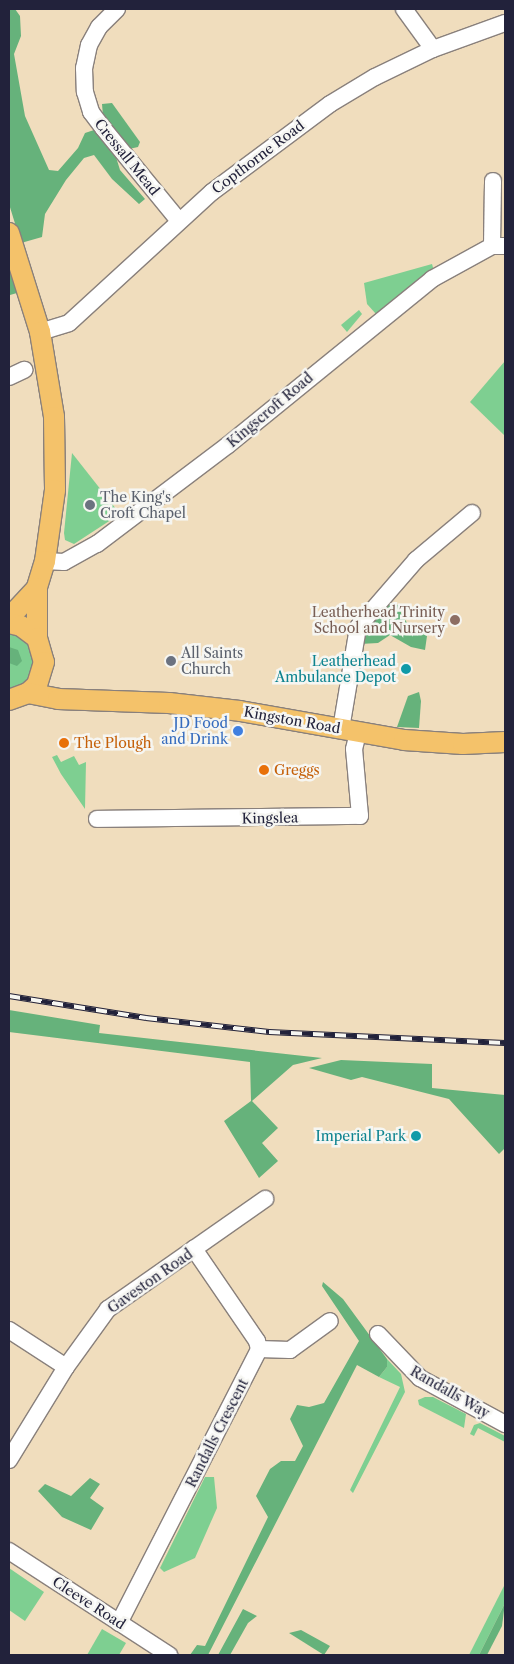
<!DOCTYPE html>
<html>
<head>
<meta charset="utf-8">
<style>
  body { margin:0 }
  #map { position:relative; width:514px; height:1664px; overflow:hidden; background:#f0ddbd; font-family:"Libre Caslon Text",serif }
  div>[style] { position:absolute }
  .green>* { inset:0; background:#7ecf91 }
  .forest>* { inset:0; background:#66b27b }
  .roads { filter:drop-shadow(1px 0 #89807c) drop-shadow(-1px 0 #89807c) drop-shadow(0 1px #89807c) drop-shadow(0 -1px #89807c) }
  .minor>* { height:16px; margin:-8px; padding:0 8px; transform-origin:8px; border-radius:8px; background:#fff }
  .major>* { height:20px; margin:-10px; padding:0 10px; transform-origin:10px; border-radius:10px; background:#f4c26a }
  .rail>* { height:5.5px; margin-top:-2.75px; transform-origin:0; background:repeating-linear-gradient(90deg,#f6f6f2 0 11px,#22223b 0 22px); box-sizing:border-box; border-block:1px solid #22223b }
  .dots>* { width:14px; height:14px; translate:-50% -50%; box-sizing:border-box; border:2px solid #f6f6f2; border-radius:50% }
  span { translate:-50% -50%; white-space:nowrap; text-align:center; line-height:1.15; -webkit-text-stroke:5px #f6f6f2; paint-order:stroke }
  .street-label { font-size:14px; color:#22223b }
  .worship-label { font-size:14px; color:#5b616d }
  .left { translate:0 -50%; text-align:left }
  .education-label { font-size:14px; color:#785e54 }
  .right { translate:-100% -50%; text-align:right }
  .culture-label { font-size:14px; color:#0d838f }
  .shop-label { font-size:14px; color:#366cbe }
  .food-label { font-size:14px; color:#c56008 }
  .frame { position:absolute; inset:0; border:10px solid #22223b; pointer-events:none }
</style>
</head>
<body>
<div id="map">
  <div class="green">
    <i style="clip-path:polygon(432px 264px,434px 271px,376px 314px,367px 304px,364px 283px)"></i>
    <i style="clip-path:polygon(359px 310px,362px 314px,347px 332px,341px 325px)"></i>
    <i style="clip-path:polygon(505px 361px,505px 436px,470px 402px)"></i>
    <i style="clip-path:polygon(72px 453px,120px 514px,74px 544px,65px 540px,64px 533px)"></i>
    <i style="clip-path:polygon(9px 631px,26px 638px,37px 656px,29px 683px,9px 692px)"></i>
    <i style="clip-path:polygon(57px 755px,61px 762px,74px 756px,79px 765px,86px 762px,85px 809px,61px 774px,52px 757px)"></i>
    <i style="clip-path:polygon(387px 1359px,401px 1374px,405px 1392px,353px 1493px,350px 1490px,400px 1387px,379px 1377px,387px 1367px)"></i>
    <i style="clip-path:polygon(425px 1397px,433px 1397px,466px 1414px,464px 1428px,419px 1405px,418px 1400px)"></i>
    <i style="clip-path:polygon(480px 1423px,505px 1436px,505px 1442px,478px 1428px,474px 1436px,470px 1434px,474px 1425px)"></i>
    <i style="clip-path:polygon(205px 1477px,214px 1477px,217px 1508px,195px 1558px,164px 1572px,160px 1568px)"></i>
    <i style="clip-path:polygon(9px 1568px,44px 1592px,25px 1621px,9px 1610px)"></i>
    <i style="clip-path:polygon(505px 1584px,505px 1603px,479px 1655px,469px 1655px)"></i>
    <i style="clip-path:polygon(102px 1629px,126px 1643px,119px 1655px,87px 1655px)"></i>
  </div>
  <div class="forest">
    <i style="clip-path:polygon(9px 9px,15px 9px,20px 16px,21px 36px,14px 54px,25px 116px,49px 170px,58px 171px,78px 148px,85px 133px,94px 130px,116px 157px,120px 170px,145px 199px,139px 204px,112px 179px,94px 155px,84px 158px,66px 180px,45px 214px,42px 237px,21px 243px,9px 204px)"></i>
    <i style="clip-path:polygon(112px 103px,140px 142px,138px 147px,129px 149px,103px 116px,102px 104px)"></i>
    <i style="clip-path:polygon(9px 270px,17px 293px,10px 295px,9px 293px)"></i>
    <i style="clip-path:polygon(389px 603px,403px 606px,401px 613px,409px 626px,427px 636px,425px 650px,411px 647px,390px 635px,378px 643px,360px 644px,362px 634px)"></i>
    <i style="clip-path:polygon(9px 647px,18px 650px,22px 661px,17px 666px,9px 663px)"></i>
    <i style="clip-path:polygon(419px 692px,421px 701px,419px 728px,397px 727px,408px 696px)"></i>
    <i style="clip-path:polygon(9px 1010px,100px 1025px,99px 1033px,322px 1058px,293px 1065px,252px 1101px,278px 1128px,262px 1143px,278px 1161px,259px 1178px,224px 1121px,251px 1101px,250px 1062px,9px 1032px)"></i>
    <i style="clip-path:polygon(341px 1060px,432px 1064px,432px 1088px,505px 1095px,505px 1148px,499px 1154px,449px 1099px,362px 1077px,351px 1080px,309px 1068px)"></i>
    <i style="clip-path:polygon(323px 1282px,343px 1299px,387px 1359px,387px 1367px,379px 1377px,357px 1365px,208px 1655px,190px 1655px,197px 1645px,205px 1646px,268px 1517px,256px 1496px,270px 1469px,281px 1461px,295px 1461px,303px 1446px,290px 1419px,297px 1405px,309px 1407px,324px 1403px,359px 1341px,322px 1286px)"></i>
    <i style="clip-path:polygon(90px 1478px,100px 1484px,90px 1498px,104px 1508px,91px 1530px,62px 1517px,38px 1491px,45px 1484px,71px 1496px)"></i>
    <i style="clip-path:polygon(505px 1603px,502px 1626px,487px 1655px,479px 1655px)"></i>
    <i style="clip-path:polygon(243px 1609px,257px 1616px,248px 1623px,230px 1655px,218px 1655px)"></i>
    <i style="clip-path:polygon(301px 1630px,330px 1646px,324px 1655px,289px 1633px)"></i>
  </div>
  <div class="roads">
    <div class="minor">
      <i style="left:117px;top:9px;width:25px;rotate:135deg"></i>
      <i style="left:99px;top:27px;width:21px;rotate:119deg"></i>
      <i style="left:89px;top:45px;width:24px;rotate:102deg"></i>
      <i style="left:84px;top:68px;width:24px;rotate:88deg"></i>
      <i style="left:85px;top:92px;width:21px;rotate:73deg"></i>
      <i style="left:91px;top:112px;width:20px;rotate:53deg"></i>
      <i style="left:103px;top:128px;width:120px;rotate:50.7deg"></i>
      <i style="left:404px;top:9px;width:49px;rotate:54.1deg"></i>
      <i style="left:492px;top:246px;width:65px;rotate:-89.1deg"></i>
      <i style="left:40px;top:332px;width:30px;rotate:-17deg"></i>
      <i style="left:69px;top:323px;width:194px;rotate:-42.5deg"></i>
      <i style="left:212px;top:192px;width:147px;rotate:-36.7deg"></i>
      <i style="left:330px;top:104px;width:52px;rotate:-31deg"></i>
      <i style="left:375px;top:77px;width:64px;rotate:-25.8deg"></i>
      <i style="left:433px;top:49px;width:77px;rotate:-19.9deg"></i>
      <i style="left:9px;top:377px;width:17px;rotate:-25deg"></i>
      <i style="left:45px;top:561px;width:19px;rotate:3deg"></i>
      <i style="left:64px;top:562px;width:38px;rotate:-29deg"></i>
      <i style="left:97px;top:544px;width:164px;rotate:-37.1deg"></i>
      <i style="left:228px;top:445px;width:263px;rotate:-39.1deg"></i>
      <i style="left:432px;top:279px;width:68px;rotate:-28.8deg"></i>
      <i style="left:492px;top:246px;width:13px"></i>
      <i style="left:341px;top:729px;width:103px;rotate:-80.5deg"></i>
      <i style="left:358px;top:627px;width:89px;rotate:-49.1deg"></i>
      <i style="left:416px;top:560px;width:73px;rotate:-40deg"></i>
      <i style="left:97px;top:819px;width:263px;rotate:-0.7deg"></i>
      <i style="left:360px;top:816px;width:67px;rotate:-95.1deg"></i>
      <i style="left:354px;top:749px;width:16px;rotate:-76deg"></i>
      <i style="left:9px;top:1330px;width:68px;rotate:33deg"></i>
      <i style="left:378px;top:1334px;width:61px;rotate:46.3deg"></i>
      <i style="left:420px;top:1378px;width:97px;rotate:28.4deg"></i>
      <i style="left:259px;top:1349px;width:31px;rotate:2deg"></i>
      <i style="left:290px;top:1350px;width:49px;rotate:-35.9deg"></i>
      <i style="left:9px;top:1460px;width:109px;rotate:-58.5deg"></i>
      <i style="left:66px;top:1367px;width:72px;rotate:-54.1deg"></i>
      <i style="left:108px;top:1309px;width:192px;rotate:-35deg"></i>
      <i style="left:9px;top:1551px;width:191px;rotate:33deg"></i>
      <i style="left:119px;top:1623px;width:308px;rotate:-62.9deg"></i>
      <i style="left:259px;top:1349px;width:8px;rotate:-104deg"></i>
      <i style="left:257px;top:1341px;width:112px;rotate:-124.4deg"></i>
    </div>
    <div class="major">
      <i style="left:9px;top:233px;width:104px;rotate:72.6deg"></i>
      <i style="left:40px;top:332px;width:86px;rotate:80.6deg"></i>
      <i style="left:54px;top:417px;width:73px;rotate:89.2deg"></i>
      <i style="left:55px;top:490px;width:72px;rotate:98deg"></i>
      <i style="left:45px;top:561px;width:28px;rotate:107deg"></i>
      <i style="left:37px;top:588px;width:50px;rotate:90deg"></i>
      <i style="left:9px;top:618px;width:41px;rotate:-47deg"></i>
      <i style="left:9px;top:623px;width:12px;rotate:14deg"></i>
      <i style="left:21px;top:626px;width:20px;rotate:37deg"></i>
      <i style="left:37px;top:638px;width:25px;rotate:74deg"></i>
      <i style="left:44px;top:662px;width:24px;rotate:107deg"></i>
      <i style="left:37px;top:685px;width:12px;rotate:138deg"></i>
      <i style="left:28px;top:693px;width:20px;rotate:160deg"></i>
      <i style="left:28px;top:693px;width:31px;rotate:11deg"></i>
      <i style="left:58px;top:699px;width:111px;rotate:2.1deg"></i>
      <i style="left:169px;top:703px;width:71px;rotate:6.4deg"></i>
      <i style="left:240px;top:711px;width:167px;rotate:10deg"></i>
      <i style="left:404px;top:740px;width:59px;rotate:3.9deg"></i>
      <i style="left:463px;top:744px;width:42px;rotate:-2.7deg"></i>
    </div>
  </div>
  <div class="rail">
    <i style="left:9px;top:996px;width:139px;rotate:9.1deg"></i>
    <i style="left:146px;top:1018px;width:124px;rotate:6.5deg"></i>
    <i style="left:269px;top:1032px;width:236px;rotate:2.7deg"></i>
  </div>
  <div class="dots">
    <i style="left:90px;top:505px;background:#6b7280"></i>
    <i style="left:455px;top:620px;background:#8d6e63"></i>
    <i style="left:171px;top:661px;background:#6b7280"></i>
    <i style="left:406px;top:669px;background:#0f9aa8"></i>
    <i style="left:238px;top:731px;background:#3f7fe0"></i>
    <i style="left:64px;top:743px;background:#e8710a"></i>
    <i style="left:264px;top:770px;background:#e8710a"></i>
    <i style="left:416px;top:1136px;background:#0f9aa8"></i>
  </div>
  <div class="street-label">
    <span style="left:127px;top:157px;rotate:51deg">Cressall Mead</span>
    <span style="left:258px;top:157px;rotate:-37deg">Copthorne Road</span>
    <span style="left:270px;top:410px;rotate:-40deg">Kingscroft Road</span>
    <span style="left:292px;top:720px;rotate:10deg">Kingston Road</span>
    <span style="left:270px;top:818px;rotate:-1deg">Kingslea</span>
    <span style="left:150px;top:1281px;rotate:-35deg">Gaveston Road</span>
    <span style="left:450px;top:1392px;rotate:30deg">Randalls Way</span>
    <span style="left:217px;top:1433px;rotate:-63deg">Randalls Crescent</span>
    <span style="left:89px;top:1603px;rotate:33deg">Cleeve Road</span>
  </div>
  <div class="worship-label">
    <span class="left" style="left:100px;top:505px">The King's<br>Croft Chapel</span>
    <span class="left" style="left:181px;top:661px">All Saints<br>Church</span>
  </div>
  <div class="education-label">
    <span class="right" style="left:445px;top:620px">Leatherhead Trinity<br>School and Nursery</span>
  </div>
  <div class="culture-label">
    <span class="right" style="left:396px;top:669px">Leatherhead<br>Ambulance Depot</span>
    <span class="right" style="left:406px;top:1136px">Imperial Park</span>
  </div>
  <div class="shop-label">
    <span class="right" style="left:228px;top:731px">JD Food<br>and Drink</span>
  </div>
  <div class="food-label">
    <span class="left" style="left:74px;top:743px">The Plough</span>
    <span class="left" style="left:274px;top:770px">Greggs</span>
  </div>
  <div class="frame"></div>
</div>
</body>
</html>
